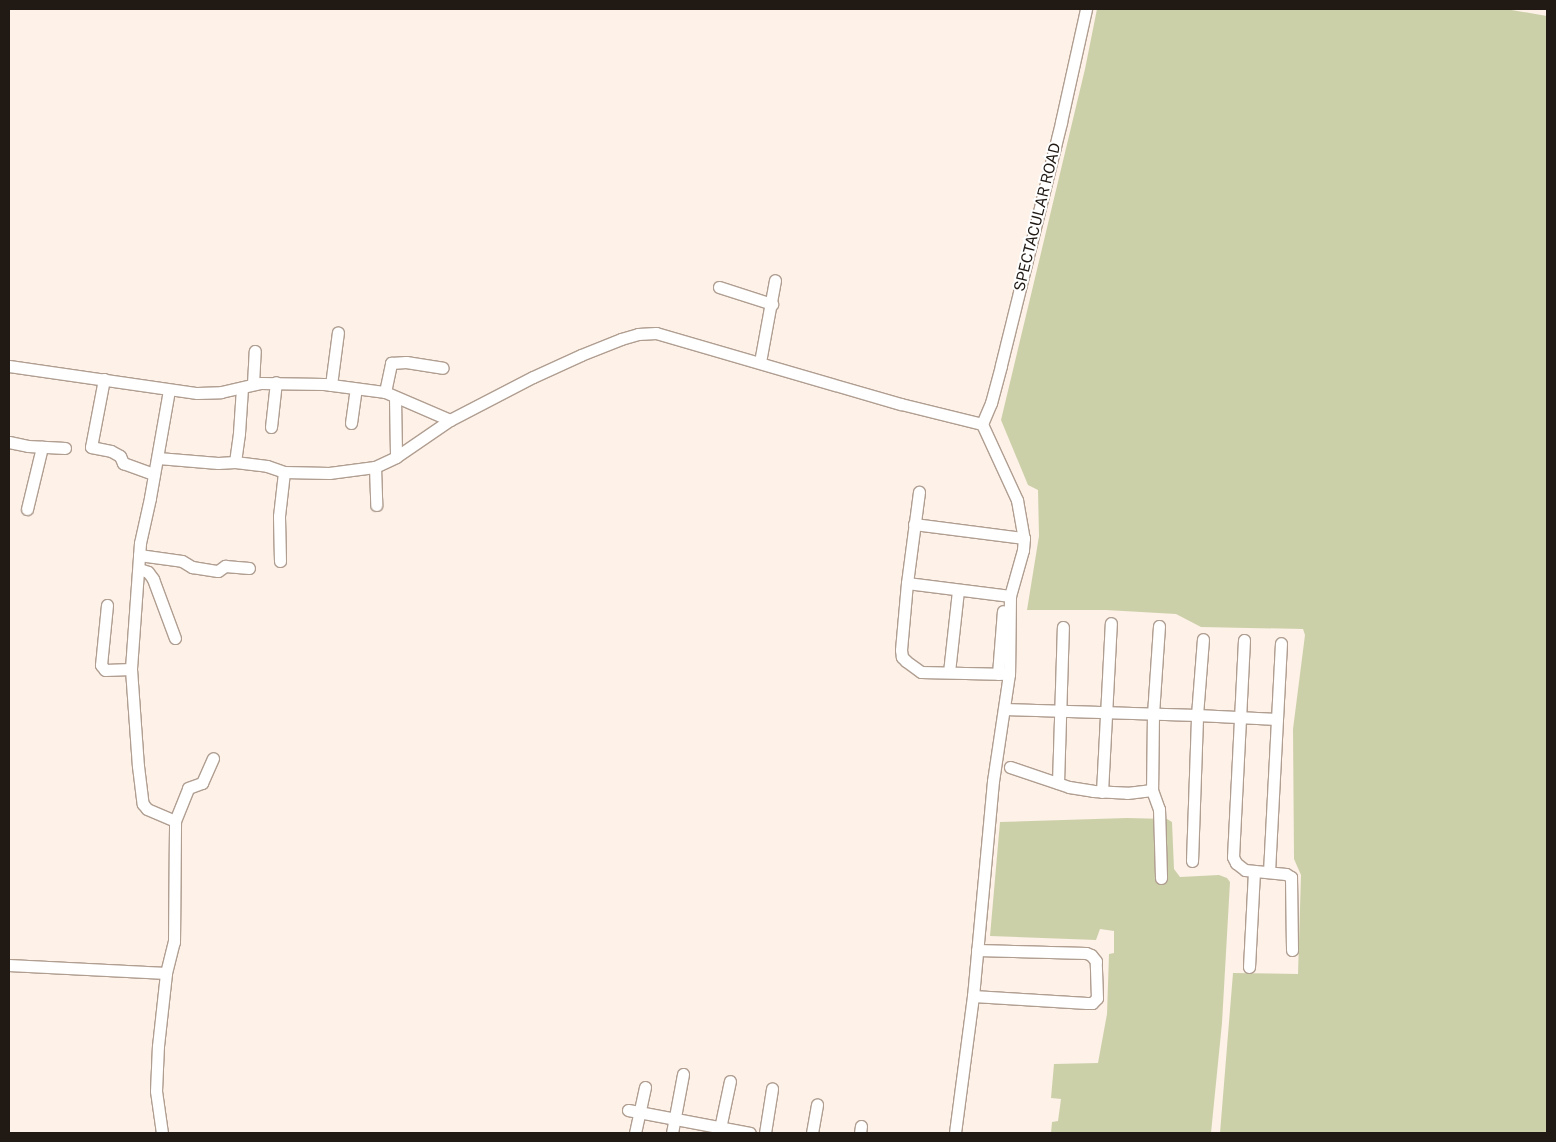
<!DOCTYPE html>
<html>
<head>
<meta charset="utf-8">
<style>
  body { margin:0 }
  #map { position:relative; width:1556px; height:1142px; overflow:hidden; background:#fdf1e8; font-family:"Public Sans",sans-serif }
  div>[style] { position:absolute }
  .green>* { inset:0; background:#ccd0a9 }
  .roads { filter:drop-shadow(1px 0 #b09e91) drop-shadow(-1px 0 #b09e91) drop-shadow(0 1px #b09e91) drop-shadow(0 -1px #b09e91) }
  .street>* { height:11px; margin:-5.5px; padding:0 5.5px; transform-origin:5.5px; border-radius:5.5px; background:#fff }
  span { translate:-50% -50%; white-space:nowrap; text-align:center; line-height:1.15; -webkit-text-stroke:4px #fff; paint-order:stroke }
  .street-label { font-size:15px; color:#201914 }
  .frame { position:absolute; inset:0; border:10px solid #201914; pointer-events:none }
</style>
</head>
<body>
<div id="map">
  <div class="green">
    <i style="clip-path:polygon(1097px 9px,1506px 9px,1547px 16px,1547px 1133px,1220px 1133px,1233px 973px,1298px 974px,1301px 875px,1294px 859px,1293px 729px,1305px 635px,1303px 629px,1201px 627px,1176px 614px,1106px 610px,1027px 610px,1039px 536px,1038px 490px,1028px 485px,1001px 420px,1085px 69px)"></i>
    <i style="clip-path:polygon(1127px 818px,1167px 819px,1172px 822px,1174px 869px,1180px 877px,1219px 875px,1227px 878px,1230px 882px,1222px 1023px,1211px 1133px,1051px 1133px,1052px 1122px,1058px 1121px,1061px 1099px,1051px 1098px,1054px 1064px,1098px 1063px,1107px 1014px,1109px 954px,1114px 953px,1114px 931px,1100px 929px,1096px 940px,990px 936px,1000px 822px)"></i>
  </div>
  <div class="roads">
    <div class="street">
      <i style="left:719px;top:287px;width:56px;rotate:17.8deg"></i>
      <i style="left:760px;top:362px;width:83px;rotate:-79.6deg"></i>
      <i style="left:9px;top:366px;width:190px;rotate:8.2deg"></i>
      <i style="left:197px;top:393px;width:24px;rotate:-2deg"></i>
      <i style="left:221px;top:392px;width:41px;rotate:-12.7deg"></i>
      <i style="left:261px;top:383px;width:63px;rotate:0.9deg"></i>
      <i style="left:324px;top:384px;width:62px;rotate:7.5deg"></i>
      <i style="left:385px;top:392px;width:71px;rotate:23.3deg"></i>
      <i style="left:450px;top:420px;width:93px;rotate:-27.4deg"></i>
      <i style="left:533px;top:377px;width:53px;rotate:-24.6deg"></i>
      <i style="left:581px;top:355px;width:43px;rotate:-21.8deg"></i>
      <i style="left:621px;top:339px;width:18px;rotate:-16deg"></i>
      <i style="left:638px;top:334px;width:18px;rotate:-3deg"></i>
      <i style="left:656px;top:333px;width:255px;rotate:16.2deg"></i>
      <i style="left:901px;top:404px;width:83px;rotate:13.9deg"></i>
      <i style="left:982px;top:424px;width:84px;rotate:65.3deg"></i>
      <i style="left:1017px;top:500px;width:39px;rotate:80deg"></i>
      <i style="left:1024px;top:538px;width:12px;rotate:95deg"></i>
      <i style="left:1023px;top:550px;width:48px;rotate:105.8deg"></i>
      <i style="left:1010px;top:596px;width:78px;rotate:90.7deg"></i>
      <i style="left:1009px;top:674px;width:108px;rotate:98.5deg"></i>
      <i style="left:993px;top:781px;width:216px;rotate:95.3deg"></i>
      <i style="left:973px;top:996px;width:138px;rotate:97.5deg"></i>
      <i style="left:104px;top:379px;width:69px;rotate:100.8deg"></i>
      <i style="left:91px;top:447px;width:20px;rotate:11deg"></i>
      <i style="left:111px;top:451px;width:10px;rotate:29deg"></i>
      <i style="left:120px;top:456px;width:8px;rotate:67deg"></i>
      <i style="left:123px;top:463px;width:33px;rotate:20deg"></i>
      <i style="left:253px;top:384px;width:33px;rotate:-87deg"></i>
      <i style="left:331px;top:385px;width:53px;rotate:-82.5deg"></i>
      <i style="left:169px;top:390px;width:110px;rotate:100deg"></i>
      <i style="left:150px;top:498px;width:46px;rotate:102.5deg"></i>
      <i style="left:140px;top:543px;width:126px;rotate:94.1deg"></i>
      <i style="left:131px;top:669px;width:97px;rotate:85.9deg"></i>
      <i style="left:138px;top:766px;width:38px;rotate:83deg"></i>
      <i style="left:143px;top:804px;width:6px;rotate:51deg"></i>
      <i style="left:147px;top:809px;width:30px;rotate:23deg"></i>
      <i style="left:385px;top:392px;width:30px;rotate:-78deg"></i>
      <i style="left:391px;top:363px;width:15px;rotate:-4deg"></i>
      <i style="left:406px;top:362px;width:37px;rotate:9deg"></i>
      <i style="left:395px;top:397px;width:60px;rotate:89deg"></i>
      <i style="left:351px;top:423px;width:34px;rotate:-82deg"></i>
      <i style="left:982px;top:424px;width:23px;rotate:-67deg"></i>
      <i style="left:991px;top:403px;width:39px;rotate:-75deg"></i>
      <i style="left:1001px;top:365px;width:250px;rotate:-76.1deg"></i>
      <i style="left:1061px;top:122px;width:116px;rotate:-77.5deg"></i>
      <i style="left:271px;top:427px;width:45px;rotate:-83.7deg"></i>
      <i style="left:9px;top:442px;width:19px;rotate:12deg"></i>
      <i style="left:28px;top:446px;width:37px;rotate:3deg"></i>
      <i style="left:158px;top:458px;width:60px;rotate:4.8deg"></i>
      <i style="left:218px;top:463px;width:17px;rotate:-3deg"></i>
      <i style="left:235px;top:462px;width:32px;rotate:7deg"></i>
      <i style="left:267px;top:466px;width:18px;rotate:19deg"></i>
      <i style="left:284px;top:472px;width:45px;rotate:1.3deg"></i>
      <i style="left:329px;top:473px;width:46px;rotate:-7.4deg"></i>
      <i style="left:375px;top:467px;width:23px;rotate:-25deg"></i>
      <i style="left:396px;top:457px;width:65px;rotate:-34.4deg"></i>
      <i style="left:235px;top:462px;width:29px;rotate:-82deg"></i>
      <i style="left:239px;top:433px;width:45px;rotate:-86.2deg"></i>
      <i style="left:375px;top:467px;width:38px;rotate:88deg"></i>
      <i style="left:27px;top:509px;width:64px;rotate:-76.4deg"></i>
      <i style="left:914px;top:524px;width:111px;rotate:7.3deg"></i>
      <i style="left:139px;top:555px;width:43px;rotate:7.9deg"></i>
      <i style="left:182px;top:561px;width:12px;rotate:31deg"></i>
      <i style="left:192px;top:567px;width:26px;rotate:9deg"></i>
      <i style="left:218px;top:571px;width:9px;rotate:-36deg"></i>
      <i style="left:225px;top:566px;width:24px;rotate:5deg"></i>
      <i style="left:280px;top:561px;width:45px;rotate:-91.3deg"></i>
      <i style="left:279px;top:516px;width:44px;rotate:-83.5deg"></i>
      <i style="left:139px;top:569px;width:9px;rotate:18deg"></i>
      <i style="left:148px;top:572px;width:9px;rotate:54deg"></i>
      <i style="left:153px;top:579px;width:63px;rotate:69.6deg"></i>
      <i style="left:907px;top:583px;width:92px;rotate:-82.5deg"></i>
      <i style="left:107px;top:605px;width:60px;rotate:95.7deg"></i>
      <i style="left:101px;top:665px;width:6px;rotate:51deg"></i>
      <i style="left:105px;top:670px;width:26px;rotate:-2deg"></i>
      <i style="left:1159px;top:626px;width:87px;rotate:93.9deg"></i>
      <i style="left:1153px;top:713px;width:77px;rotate:90.7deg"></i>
      <i style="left:1152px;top:790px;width:20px;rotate:70deg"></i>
      <i style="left:1159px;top:809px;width:69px;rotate:88.3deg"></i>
      <i style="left:1244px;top:640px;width:217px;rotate:92.9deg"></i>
      <i style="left:1233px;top:857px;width:7px;rotate:63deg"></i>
      <i style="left:1236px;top:863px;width:11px;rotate:38deg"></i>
      <i style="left:1245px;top:870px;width:41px;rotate:5.6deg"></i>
      <i style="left:1286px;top:874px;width:6px;rotate:31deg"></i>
      <i style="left:1291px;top:877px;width:73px;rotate:89.2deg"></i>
      <i style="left:949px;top:672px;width:82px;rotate:-83.7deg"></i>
      <i style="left:998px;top:674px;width:63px;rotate:-85.5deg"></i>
      <i style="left:1009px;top:674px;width:88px;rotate:-178.7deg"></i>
      <i style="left:921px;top:672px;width:19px;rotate:-144deg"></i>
      <i style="left:906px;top:661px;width:6px;rotate:-135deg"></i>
      <i style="left:902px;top:657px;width:7px;rotate:-98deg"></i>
      <i style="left:901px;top:650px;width:67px;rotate:-84.9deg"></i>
      <i style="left:907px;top:583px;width:104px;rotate:7.2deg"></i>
      <i style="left:1004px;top:709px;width:193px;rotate:1.8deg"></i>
      <i style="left:1197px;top:715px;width:80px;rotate:2.9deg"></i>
      <i style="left:1010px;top:767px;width:62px;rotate:18.7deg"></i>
      <i style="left:1069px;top:787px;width:24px;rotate:9deg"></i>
      <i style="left:1093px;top:791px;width:34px;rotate:3deg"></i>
      <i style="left:1127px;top:793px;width:25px;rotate:-7deg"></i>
      <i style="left:1058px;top:783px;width:156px;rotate:-88.2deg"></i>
      <i style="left:1102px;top:792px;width:169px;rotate:-87deg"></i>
      <i style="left:1192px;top:861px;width:146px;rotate:-88deg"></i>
      <i style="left:1197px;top:715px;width:76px;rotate:-85.5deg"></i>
      <i style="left:1269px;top:872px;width:229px;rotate:-87deg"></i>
      <i style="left:9px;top:965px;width:157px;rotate:2.9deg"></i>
      <i style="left:1249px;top:967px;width:96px;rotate:-87deg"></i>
      <i style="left:973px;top:996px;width:114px;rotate:3.5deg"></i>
      <i style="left:1087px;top:1003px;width:5px"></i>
      <i style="left:1092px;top:1003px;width:7px;rotate:-45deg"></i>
      <i style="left:1097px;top:998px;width:37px;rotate:-92deg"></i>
      <i style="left:1096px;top:961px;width:8px;rotate:-130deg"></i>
      <i style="left:1091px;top:955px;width:5px;rotate:-158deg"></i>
      <i style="left:1086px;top:953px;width:109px;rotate:-178.4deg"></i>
      <i style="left:628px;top:1110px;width:124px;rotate:10.7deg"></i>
      <i style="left:162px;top:1133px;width:42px;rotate:-98.1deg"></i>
      <i style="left:156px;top:1091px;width:45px;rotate:-87.5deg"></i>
      <i style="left:158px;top:1046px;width:73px;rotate:-83.7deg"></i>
      <i style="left:166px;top:973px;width:32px;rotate:-76deg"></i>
      <i style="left:174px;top:942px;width:121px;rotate:-89.5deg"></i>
      <i style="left:175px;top:821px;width:35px;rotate:-68deg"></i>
      <i style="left:188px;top:788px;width:15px;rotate:-20deg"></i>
      <i style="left:202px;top:783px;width:27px;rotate:-66deg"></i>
      <i style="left:635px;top:1133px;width:47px;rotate:-77.7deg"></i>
      <i style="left:672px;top:1133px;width:60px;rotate:-79.4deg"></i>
      <i style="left:719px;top:1133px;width:53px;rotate:-78.1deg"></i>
      <i style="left:765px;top:1133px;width:45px;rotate:-81deg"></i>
      <i style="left:812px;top:1133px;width:29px;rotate:-80deg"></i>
      <i style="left:860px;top:1133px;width:7px;rotate:-82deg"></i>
    </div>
  </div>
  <div class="street-label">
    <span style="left:1037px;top:217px;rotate:-76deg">SPECTACULAR ROAD</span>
  </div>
  <div class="frame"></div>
</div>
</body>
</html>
